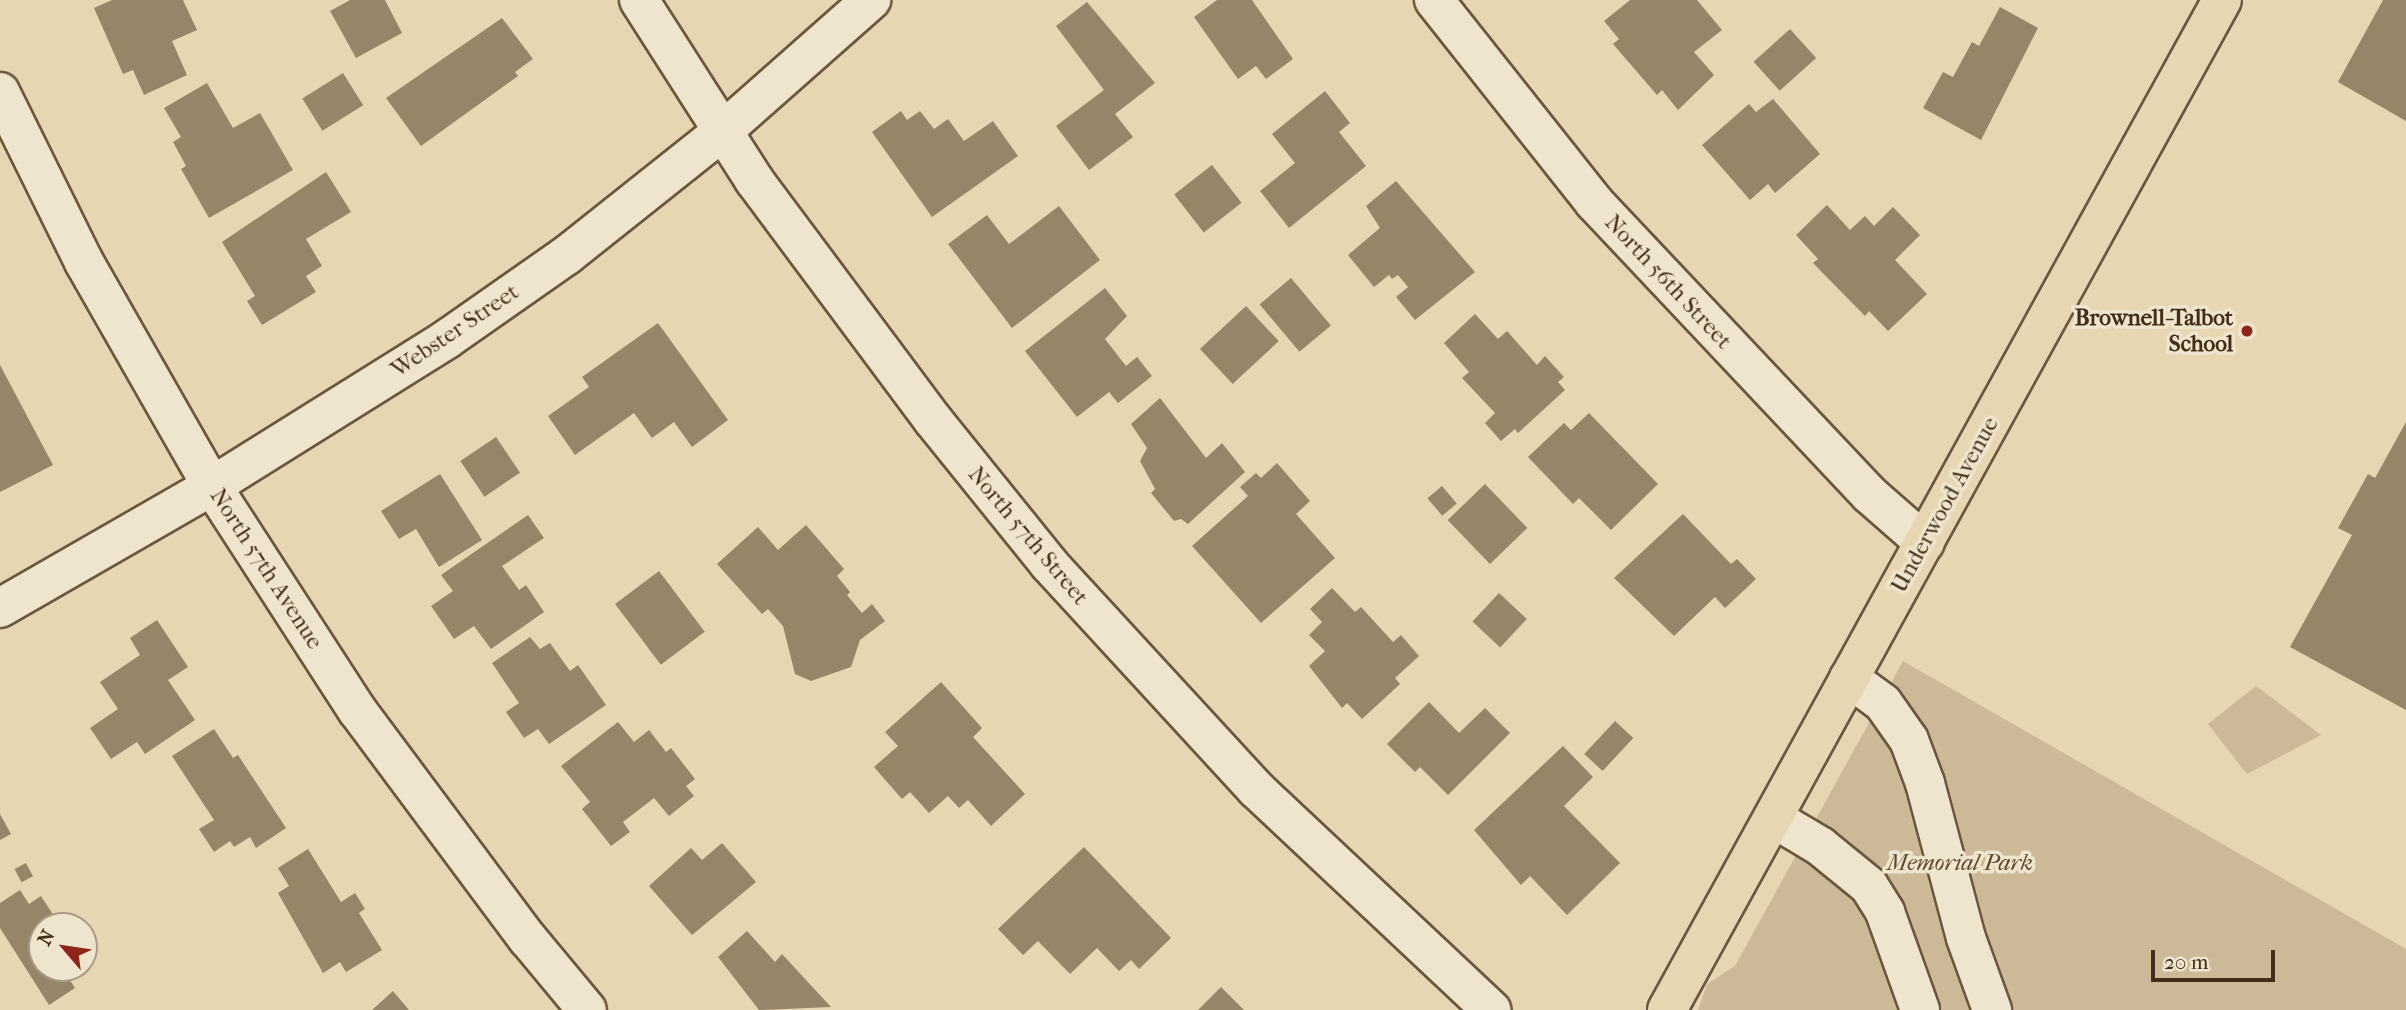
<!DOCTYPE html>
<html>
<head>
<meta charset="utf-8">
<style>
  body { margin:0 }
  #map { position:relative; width:2406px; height:1010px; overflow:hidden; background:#e7d6b2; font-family:"IM FELL French Canon",serif }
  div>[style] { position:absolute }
  .green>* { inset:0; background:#cbb998 }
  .building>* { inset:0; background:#978568; transform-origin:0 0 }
  .roads { filter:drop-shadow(2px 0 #6a573e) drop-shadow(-2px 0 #6a573e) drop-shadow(0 2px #6a573e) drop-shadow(0 -2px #6a573e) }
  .minor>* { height:38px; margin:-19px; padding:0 19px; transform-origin:19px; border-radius:19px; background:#efe4cd }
  .major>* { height:38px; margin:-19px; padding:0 19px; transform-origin:19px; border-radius:19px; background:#e7d6b2 }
  .dots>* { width:19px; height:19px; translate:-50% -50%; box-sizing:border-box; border:4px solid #efe4cd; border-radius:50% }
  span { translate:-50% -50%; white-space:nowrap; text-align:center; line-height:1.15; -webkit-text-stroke:7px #efe4cd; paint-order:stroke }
  .street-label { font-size:23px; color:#412d18 }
  .poi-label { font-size:23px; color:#412d18; font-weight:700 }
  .right { translate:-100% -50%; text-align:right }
  .park-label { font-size:23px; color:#5d4932; font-style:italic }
  .north { position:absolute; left:28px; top:912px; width:70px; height:70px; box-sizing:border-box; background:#efe4cd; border:2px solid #a99b85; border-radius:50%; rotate:299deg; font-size:19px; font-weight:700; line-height:28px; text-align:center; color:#412d18 }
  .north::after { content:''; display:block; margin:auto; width:24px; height:32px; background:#8f2418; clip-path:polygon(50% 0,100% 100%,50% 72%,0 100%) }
  .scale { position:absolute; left:2151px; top:950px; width:124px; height:32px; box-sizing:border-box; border:4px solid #412d18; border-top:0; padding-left:9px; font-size:21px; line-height:24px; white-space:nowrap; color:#412d18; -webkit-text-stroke:5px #efe4cd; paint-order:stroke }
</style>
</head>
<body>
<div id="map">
  <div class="green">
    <i style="clip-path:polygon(1903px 661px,2406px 949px,2406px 1010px,1698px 1010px,1707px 984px,1735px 966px)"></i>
    <i style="clip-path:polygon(2256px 686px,2321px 735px,2247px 774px,2208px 724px)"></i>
  </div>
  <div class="building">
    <i style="clip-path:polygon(112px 0,183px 0,197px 30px,172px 41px,187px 75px,144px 95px,133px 70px,123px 74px,94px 8px)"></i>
    <i style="clip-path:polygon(350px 0,385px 0,402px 33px,356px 58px,330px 11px)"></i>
    <i style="clip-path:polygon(1217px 0,1252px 0,1293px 59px,1266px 79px,1256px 66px,1238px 79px,1194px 17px)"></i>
    <i style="clip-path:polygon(1630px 0,1697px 0,1722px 30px,1694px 52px,1714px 75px,1678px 110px,1662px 90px,1657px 95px,1613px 44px,1619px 39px,1604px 21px)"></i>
    <i style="clip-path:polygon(2383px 0,2406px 0,2406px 121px,2338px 82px)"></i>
    <i style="clip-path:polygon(1087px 2px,1155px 83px,1115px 114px,1133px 137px,1089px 170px,1056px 126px,1104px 90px,1056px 26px)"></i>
    <i style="clip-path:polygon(2000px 7px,2038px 28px,1981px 140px,1923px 108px,1943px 72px,1953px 77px,1972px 42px,1979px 46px)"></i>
    <i style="clip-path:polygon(502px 18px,533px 59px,515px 72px,518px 76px,421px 146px,386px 98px)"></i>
    <i style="left:1790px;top:29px;width:39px;height:49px;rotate:48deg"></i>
    <i style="left:343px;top:73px;width:38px;height:48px;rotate:58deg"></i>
    <i style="clip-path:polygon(207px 83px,233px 128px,260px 113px,293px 170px,209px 218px,181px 169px,186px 166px,173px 142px,181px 137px,164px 108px)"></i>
    <i style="clip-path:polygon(1325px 91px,1350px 123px,1339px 132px,1366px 166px,1289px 228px,1260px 191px,1295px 163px,1272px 134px)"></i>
    <i style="clip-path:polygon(1773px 99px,1820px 154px,1775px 193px,1768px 184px,1750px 200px,1702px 145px,1749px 104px,1756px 112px)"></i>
    <i style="clip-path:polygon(901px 111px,907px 120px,920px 111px,934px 129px,948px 119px,964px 141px,993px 121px,1018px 156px,932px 217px,872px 132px)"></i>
    <i style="left:1212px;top:165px;width:48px;height:48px;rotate:52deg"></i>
    <i style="clip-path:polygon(326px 172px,351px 212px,306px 239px,322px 266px,306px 276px,316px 292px,262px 325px,247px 301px,255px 296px,222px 242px)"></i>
    <i style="clip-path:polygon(1396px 181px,1475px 272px,1415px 320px,1396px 297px,1408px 287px,1398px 275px,1392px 279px,1389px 275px,1374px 287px,1348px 255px,1380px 228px,1366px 206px)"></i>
    <i style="clip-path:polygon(1827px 205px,1850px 230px,1865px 216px,1874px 226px,1893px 207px,1920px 235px,1895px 260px,1927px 294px,1888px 331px,1869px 311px,1865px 316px,1813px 263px,1818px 259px,1796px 235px)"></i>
    <i style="clip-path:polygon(1059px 206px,1100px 260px,1012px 328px,948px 244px,987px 215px,1009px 244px)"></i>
    <i style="left:1291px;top:278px;width:62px;height:41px;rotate:50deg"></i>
    <i style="clip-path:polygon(1105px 288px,1127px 316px,1105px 339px,1126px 366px,1137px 357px,1152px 376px,1118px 403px,1109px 392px,1077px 417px,1025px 351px)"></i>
    <i style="left:1246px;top:306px;width:48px;height:63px;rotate:47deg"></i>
    <i style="clip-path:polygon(1475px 314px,1498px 339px,1507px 331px,1537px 365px,1545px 356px,1564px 377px,1558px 382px,1565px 390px,1518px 433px,1515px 429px,1501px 441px,1485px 423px,1495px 413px,1462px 378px,1469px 372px,1444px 343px)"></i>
    <i style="clip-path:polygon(658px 323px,728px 420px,692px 447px,674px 422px,652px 438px,634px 413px,575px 455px,548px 416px,589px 387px,582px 377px)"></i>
    <i style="clip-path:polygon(0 365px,53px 465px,0 492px)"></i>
    <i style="clip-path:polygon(1160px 398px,1206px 458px,1222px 443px,1245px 472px,1188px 524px,1181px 519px,1174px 521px,1151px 493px,1155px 489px,1140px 461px,1147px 448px,1131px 424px)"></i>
    <i style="clip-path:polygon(1589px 413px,1658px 484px,1611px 530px,1579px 498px,1573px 504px,1528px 457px,1564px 423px,1571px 430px)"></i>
    <i style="clip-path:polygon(2406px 422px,2406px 710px,2290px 647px,2352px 535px,2338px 528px,2368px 474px,2375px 478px)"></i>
    <i style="left:496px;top:437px;width:43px;height:43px;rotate:56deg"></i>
    <i style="clip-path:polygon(1277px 463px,1310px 501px,1296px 514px,1335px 558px,1261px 623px,1192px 546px,1248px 496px,1240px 487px,1256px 473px,1261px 478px)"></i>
    <i style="clip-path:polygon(440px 474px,482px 540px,439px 567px,416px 529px,399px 539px,381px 511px)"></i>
    <i style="left:1485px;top:484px;width:61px;height:52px;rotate:46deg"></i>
    <i style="left:1442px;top:486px;width:23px;height:19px;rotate:50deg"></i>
    <i style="clip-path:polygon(1683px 514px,1731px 564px,1737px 559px,1756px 579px,1725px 608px,1715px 597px,1674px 636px,1614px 578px)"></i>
    <i style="clip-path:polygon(528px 515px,544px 538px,502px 566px,519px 590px,526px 585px,544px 612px,491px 649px,474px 626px,454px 639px,431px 606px,453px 591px,441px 575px)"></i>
    <i style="clip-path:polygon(806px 525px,844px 569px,837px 576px,850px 592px,847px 595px,862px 613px,872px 604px,885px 621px,860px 640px,851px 667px,811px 681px,795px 674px,783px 626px,768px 609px,762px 614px,717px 564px,758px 527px,778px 550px)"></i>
    <i style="left:659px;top:571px;width:76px;height:55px;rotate:53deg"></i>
    <i style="clip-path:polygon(1332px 588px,1355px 612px,1361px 607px,1393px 642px,1401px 635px,1419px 656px,1395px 678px,1400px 684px,1362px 719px,1347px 703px,1342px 708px,1309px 666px,1325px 651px,1309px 635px,1322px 622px,1310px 609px)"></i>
    <i style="left:1499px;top:593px;width:38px;height:39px;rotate:43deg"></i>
    <i style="clip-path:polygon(157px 620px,188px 667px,168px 680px,195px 720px,145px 754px,137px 742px,111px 759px,90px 728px,118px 709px,100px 682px,140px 655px,130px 638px)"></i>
    <i style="clip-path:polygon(530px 637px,540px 649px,550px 643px,570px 671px,578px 665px,606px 705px,549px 744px,538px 729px,524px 738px,506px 712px,519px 703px,492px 663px)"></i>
    <i style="clip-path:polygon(941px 682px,982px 728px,973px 737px,1025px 794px,991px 826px,968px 800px,959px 808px,948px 796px,929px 813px,910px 792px,902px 799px,874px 767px,898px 746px,885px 732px)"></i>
    <i style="clip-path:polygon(1429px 702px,1459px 733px,1485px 708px,1510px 733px,1448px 795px,1420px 767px,1415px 772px,1387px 744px)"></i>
    <i style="left:1615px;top:721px;width:25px;height:45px;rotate:43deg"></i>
    <i style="clip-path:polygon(618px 722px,634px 742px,649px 730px,666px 752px,671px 748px,695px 779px,686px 786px,694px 796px,669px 816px,654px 798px,623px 822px,630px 832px,611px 846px,582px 809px,590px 802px,561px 766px)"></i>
    <i style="clip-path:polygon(214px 729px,233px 758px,238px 755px,286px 828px,256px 848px,250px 837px,234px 847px,230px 841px,214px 852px,199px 829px,214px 820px,172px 756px)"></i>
    <i style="clip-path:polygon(1563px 746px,1593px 777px,1564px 806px,1620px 863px,1567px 915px,1530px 876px,1521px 885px,1474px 830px)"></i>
    <i style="clip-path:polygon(0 814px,11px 834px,0 840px)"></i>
    <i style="clip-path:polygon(722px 843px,756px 882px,692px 935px,649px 886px,691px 848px,702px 860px)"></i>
    <i style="clip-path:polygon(1084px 847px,1171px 938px,1139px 969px,1131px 960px,1119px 971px,1097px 948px,1070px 974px,1038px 941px,1023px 955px,998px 929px)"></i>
    <i style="clip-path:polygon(308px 849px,341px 902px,355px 893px,365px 909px,359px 913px,382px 950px,346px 972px,340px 962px,323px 973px,278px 893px,289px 886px,278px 868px)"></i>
    <i style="left:26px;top:863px;width:15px;height:13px;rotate:62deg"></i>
    <i style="clip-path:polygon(20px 890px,29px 904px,41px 896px,56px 919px,65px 913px,73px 926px,42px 926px,42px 968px,75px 968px,66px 974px,75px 988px,49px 1005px,0 928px,0 903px)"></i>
    <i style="clip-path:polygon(747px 931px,775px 962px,782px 954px,831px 1007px,759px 1010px,718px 957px)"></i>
    <i style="clip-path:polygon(84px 932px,95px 949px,84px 956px)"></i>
    <i style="clip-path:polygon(1221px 987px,1244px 1010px,1198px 1010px)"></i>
    <i style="clip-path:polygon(393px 991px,409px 1010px,372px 1010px)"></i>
  </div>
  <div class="roads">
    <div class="minor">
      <i style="left:639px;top:0;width:214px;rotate:57.4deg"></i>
      <i style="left:754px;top:180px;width:299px;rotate:53.3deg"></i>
      <i style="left:933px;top:420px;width:185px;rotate:51.1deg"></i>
      <i style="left:1049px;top:564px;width:306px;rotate:47.4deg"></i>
      <i style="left:1256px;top:789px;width:323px;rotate:43.2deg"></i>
      <i style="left:1434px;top:0;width:258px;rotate:51.6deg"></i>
      <i style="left:1594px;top:202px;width:401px;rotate:46.7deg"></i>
      <i style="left:1869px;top:494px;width:74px;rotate:41.2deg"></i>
      <i style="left:0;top:92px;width:190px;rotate:63.7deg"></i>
      <i style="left:84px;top:262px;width:258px;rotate:60.3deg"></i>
      <i style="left:212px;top:486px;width:267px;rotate:57.1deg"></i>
      <i style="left:357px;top:710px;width:286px;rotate:53.3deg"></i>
      <i style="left:528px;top:939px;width:92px;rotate:50.3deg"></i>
      <i style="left:0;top:608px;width:245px;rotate:-29.9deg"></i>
      <i style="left:212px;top:486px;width:277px;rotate:-32deg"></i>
      <i style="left:447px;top:339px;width:146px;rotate:-35deg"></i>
      <i style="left:567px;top:255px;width:199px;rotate:-38.5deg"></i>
      <i style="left:723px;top:131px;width:198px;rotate:-41.5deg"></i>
      <i style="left:1849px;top:678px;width:42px;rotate:36.3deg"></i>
      <i style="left:1883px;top:703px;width:45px;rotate:54.9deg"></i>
      <i style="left:1909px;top:740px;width:46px;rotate:69.6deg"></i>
      <i style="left:1925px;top:783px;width:160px;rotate:75.2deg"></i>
      <i style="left:1966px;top:938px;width:77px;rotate:70.1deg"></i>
      <i style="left:1773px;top:818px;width:55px;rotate:30.8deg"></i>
      <i style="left:1820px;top:846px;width:63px;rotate:39.2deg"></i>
      <i style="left:1869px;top:886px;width:31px;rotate:58deg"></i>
      <i style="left:1885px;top:912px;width:104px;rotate:70.3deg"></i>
    </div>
    <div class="major">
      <i style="left:1667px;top:1010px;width:1152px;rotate:-61.21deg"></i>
    </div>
  </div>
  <div class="dots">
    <i style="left:2247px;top:331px;background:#8f2418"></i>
  </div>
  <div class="street-label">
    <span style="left:1668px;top:282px;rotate:47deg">North 56th Street</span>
    <span style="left:455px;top:331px;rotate:-34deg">Webster Street</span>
    <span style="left:1945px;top:505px;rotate:-61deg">Underwood Avenue</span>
    <span style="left:1028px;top:536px;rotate:50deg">North 57th Street</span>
    <span style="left:266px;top:569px;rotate:57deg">North 57th Avenue</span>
  </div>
  <div class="poi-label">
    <span class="right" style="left:2233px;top:331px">Brownell-Talbot<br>School</span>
  </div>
  <div class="park-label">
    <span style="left:1960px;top:863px">Memorial Park</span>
  </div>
  <div class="north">N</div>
  <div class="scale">20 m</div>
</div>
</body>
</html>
